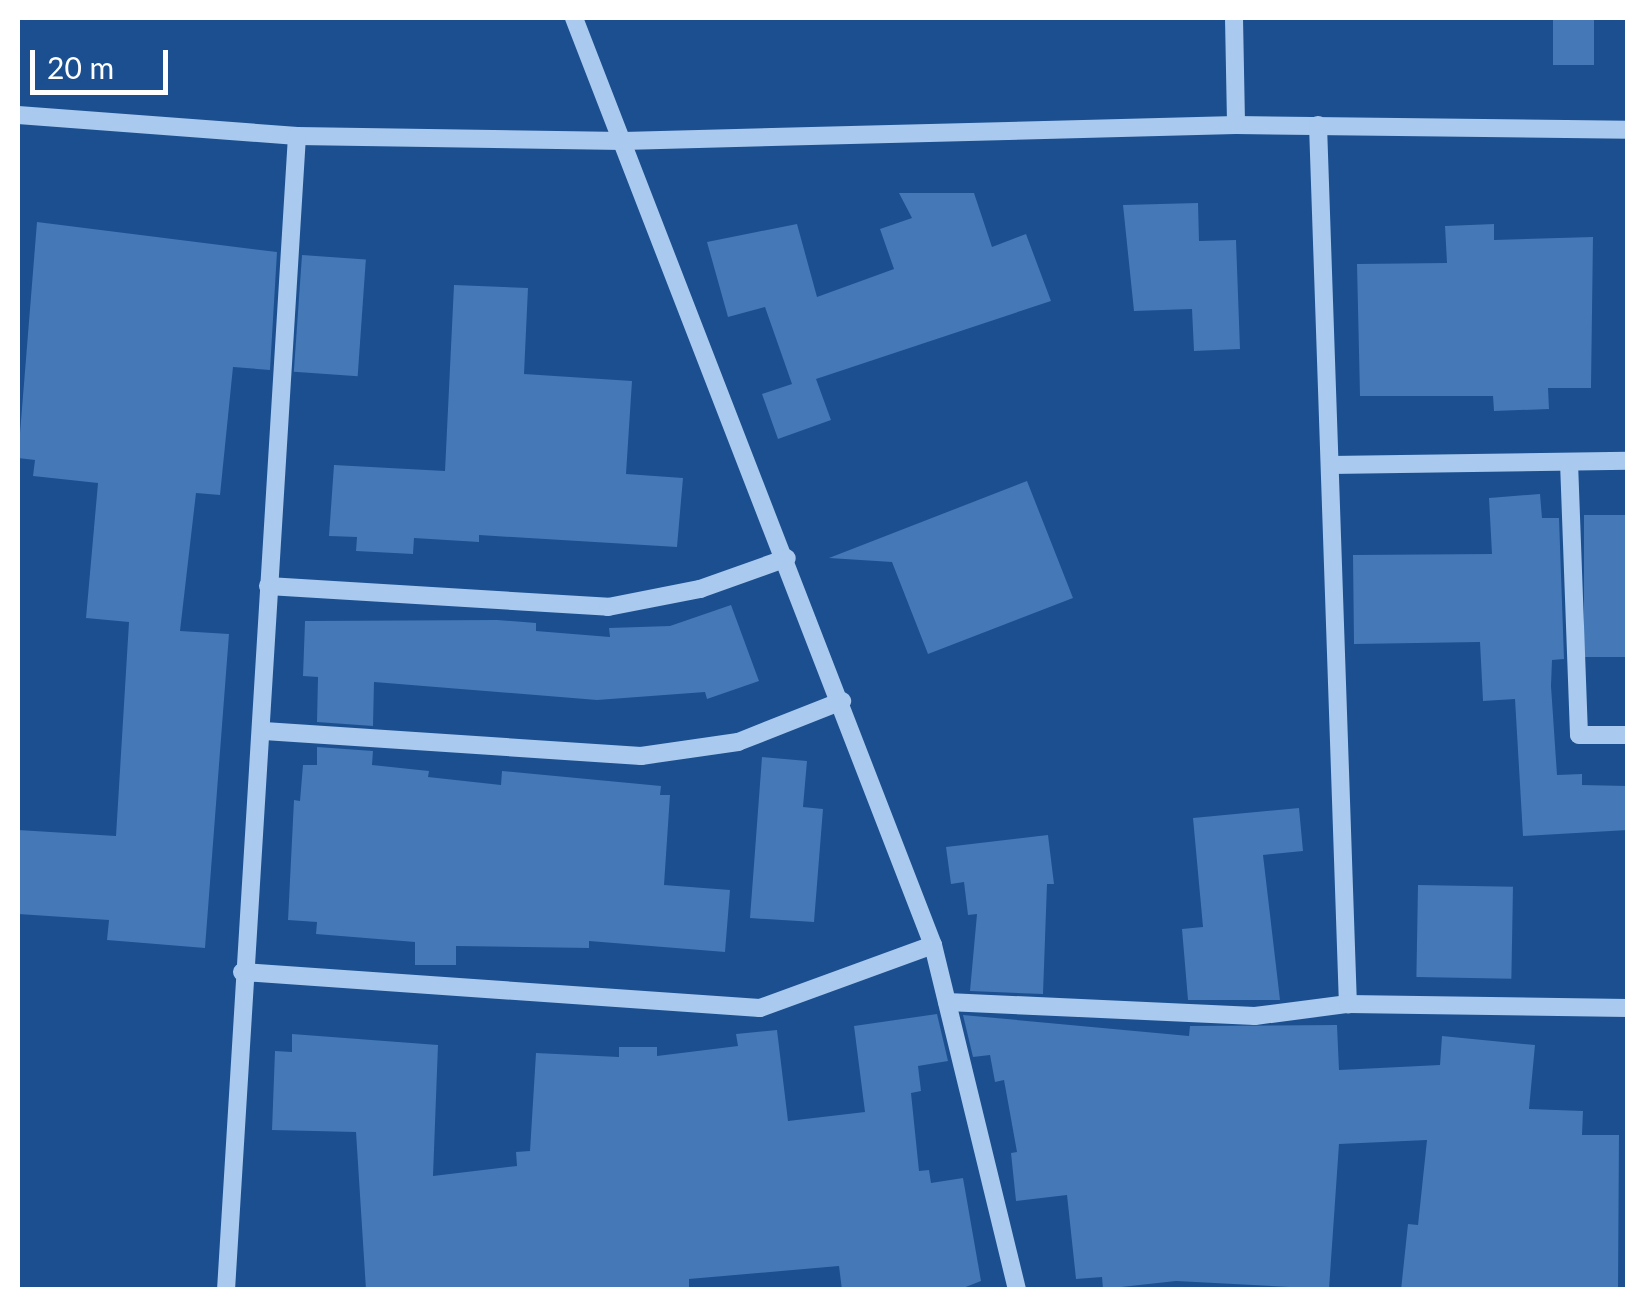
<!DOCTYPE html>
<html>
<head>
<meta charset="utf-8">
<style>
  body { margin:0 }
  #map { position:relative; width:1645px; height:1307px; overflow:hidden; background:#1b4f8f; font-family:Lato,sans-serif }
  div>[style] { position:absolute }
  .building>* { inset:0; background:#4478b7; transform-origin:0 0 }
  .minor>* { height:18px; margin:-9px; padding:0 9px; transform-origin:9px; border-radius:9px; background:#a9c9ee }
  span { translate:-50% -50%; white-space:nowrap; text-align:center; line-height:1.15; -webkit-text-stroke:9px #1b4f8f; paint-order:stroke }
  .frame { position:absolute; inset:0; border:20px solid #fff; pointer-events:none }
  .scale { position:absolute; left:30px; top:50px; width:138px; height:45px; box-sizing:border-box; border:5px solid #fff; border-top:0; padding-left:12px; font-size:30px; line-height:35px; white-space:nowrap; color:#fff; -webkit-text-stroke:8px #1b4f8f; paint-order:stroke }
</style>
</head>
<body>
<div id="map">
  <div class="building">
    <i style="left:1553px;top:18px;width:41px;height:47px"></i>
    <i style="clip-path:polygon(899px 193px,974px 193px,992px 247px,1026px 234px,1051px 301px,816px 379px,831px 420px,778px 439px,762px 394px,792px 384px,765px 307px,728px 317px,707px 242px,797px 224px,817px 297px,894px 269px,880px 229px,912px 218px)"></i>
    <i style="clip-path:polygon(1198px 203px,1199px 241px,1236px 240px,1240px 349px,1194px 351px,1192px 309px,1134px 311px,1123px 205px)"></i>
    <i style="clip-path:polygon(37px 222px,277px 252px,270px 370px,233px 367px,220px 495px,196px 493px,180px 631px,229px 634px,205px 948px,107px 940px,109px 920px,18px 914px,18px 830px,116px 836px,129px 622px,86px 618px,98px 483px,33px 476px,35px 460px,18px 458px)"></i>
    <i style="clip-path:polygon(1494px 224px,1494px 240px,1593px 237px,1591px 388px,1548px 388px,1549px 409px,1494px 411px,1493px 396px,1360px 396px,1357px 264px,1447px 263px,1445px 226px)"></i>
    <i style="left:302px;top:255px;width:64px;height:117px;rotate:4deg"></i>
    <i style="clip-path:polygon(454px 285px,528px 288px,524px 374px,632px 381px,626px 474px,683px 478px,677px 547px,479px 535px,479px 542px,414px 538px,413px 554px,356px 551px,357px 537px,329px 536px,334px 465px,445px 471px)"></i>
    <i style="clip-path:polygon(1027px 481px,1073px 598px,928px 654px,892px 562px,829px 558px)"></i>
    <i style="clip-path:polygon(1540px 494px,1542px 518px,1559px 518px,1564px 659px,1552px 660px,1551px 686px,1557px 775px,1582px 774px,1582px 785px,1628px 786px,1628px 830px,1523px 836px,1515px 699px,1483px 701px,1480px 642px,1354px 644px,1353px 555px,1492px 554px,1489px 498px)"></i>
    <i style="left:1628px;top:515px;width:142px;height:44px;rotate:90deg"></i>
    <i style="clip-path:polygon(731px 605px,759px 681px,707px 699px,705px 692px,597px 700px,374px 682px,373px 726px,317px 722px,318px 677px,303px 676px,305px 621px,497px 620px,536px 623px,536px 631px,610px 637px,609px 628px,670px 626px)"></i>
    <i style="clip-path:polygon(317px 747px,373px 751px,372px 765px,429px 771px,428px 777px,501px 785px,502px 771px,661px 786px,660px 795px,670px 795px,664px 885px,730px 890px,725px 952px,589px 941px,589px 948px,456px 946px,456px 965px,415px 965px,415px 942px,316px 934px,317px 922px,288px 920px,294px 800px,300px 801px,303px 765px,317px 765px)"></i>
    <i style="clip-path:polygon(762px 757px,807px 761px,803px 807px,823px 809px,814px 922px,750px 918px)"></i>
    <i style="clip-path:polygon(1299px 808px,1303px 851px,1263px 855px,1280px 1000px,1188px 1000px,1182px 929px,1203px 927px,1193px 818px)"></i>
    <i style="clip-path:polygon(1048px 835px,1054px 884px,1047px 884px,1043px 994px,970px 991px,977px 914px,968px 915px,964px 882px,951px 884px,946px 847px)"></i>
    <i style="left:1418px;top:885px;width:95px;height:92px;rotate:1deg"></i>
    <i style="clip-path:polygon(937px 1014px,948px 1061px,918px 1066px,921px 1091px,911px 1093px,919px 1171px,929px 1170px,931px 1183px,963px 1178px,981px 1281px,958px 1290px,842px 1290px,839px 1266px,689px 1279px,689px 1289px,366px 1290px,356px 1132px,272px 1130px,275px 1051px,292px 1052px,292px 1034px,438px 1045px,433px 1176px,517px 1166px,516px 1152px,530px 1151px,536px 1053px,619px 1057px,619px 1047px,657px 1047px,657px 1056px,738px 1046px,736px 1034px,777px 1030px,788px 1121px,865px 1112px,854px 1026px)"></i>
    <i style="clip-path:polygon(963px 1015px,1189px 1036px,1190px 1026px,1337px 1025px,1339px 1070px,1440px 1065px,1442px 1036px,1535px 1045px,1529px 1109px,1583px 1111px,1582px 1135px,1619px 1135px,1618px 1290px,1401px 1290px,1408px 1224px,1418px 1225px,1427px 1140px,1339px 1144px,1329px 1289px,1176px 1281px,1103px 1289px,1102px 1277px,1076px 1279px,1067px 1195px,1016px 1201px,1011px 1153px,1017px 1152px,1004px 1080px,995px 1082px,990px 1055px,973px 1057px)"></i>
  </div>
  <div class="minor">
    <i style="left:574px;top:18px;width:994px;rotate:68.83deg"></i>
    <i style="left:933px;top:945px;width:355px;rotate:76.3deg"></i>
    <i style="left:1234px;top:18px;width:107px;rotate:88.9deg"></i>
    <i style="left:18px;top:115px;width:280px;rotate:4.3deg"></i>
    <i style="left:297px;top:136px;width:326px;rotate:0.9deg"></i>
    <i style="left:623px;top:141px;width:613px;rotate:-1.5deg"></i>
    <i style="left:1236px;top:125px;width:392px;rotate:0.7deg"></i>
    <i style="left:1318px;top:125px;width:880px;rotate:88.05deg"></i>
    <i style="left:1569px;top:462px;width:273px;rotate:87.9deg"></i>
    <i style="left:1579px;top:735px;width:49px"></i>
    <i style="left:1330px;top:465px;width:298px;rotate:-0.8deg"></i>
    <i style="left:268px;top:586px;width:341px;rotate:3.5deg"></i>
    <i style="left:608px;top:607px;width:94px;rotate:-11.1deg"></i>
    <i style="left:700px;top:589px;width:92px;rotate:-19.6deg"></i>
    <i style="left:264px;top:731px;width:378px;rotate:3.8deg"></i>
    <i style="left:641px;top:756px;width:98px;rotate:-8.2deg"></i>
    <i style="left:738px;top:742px;width:112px;rotate:-21.5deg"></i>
    <i style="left:242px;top:972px;width:519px;rotate:3.98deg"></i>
    <i style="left:760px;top:1008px;width:184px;rotate:-20deg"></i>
    <i style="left:947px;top:1002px;width:308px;rotate:2.6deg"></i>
    <i style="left:1255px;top:1016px;width:94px;rotate:-7.4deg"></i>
    <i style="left:1348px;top:1004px;width:280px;rotate:0.8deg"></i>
    <i style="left:226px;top:1290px;width:1156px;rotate:-86.48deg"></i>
  </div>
  <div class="frame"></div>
  <div class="scale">20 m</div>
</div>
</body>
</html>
